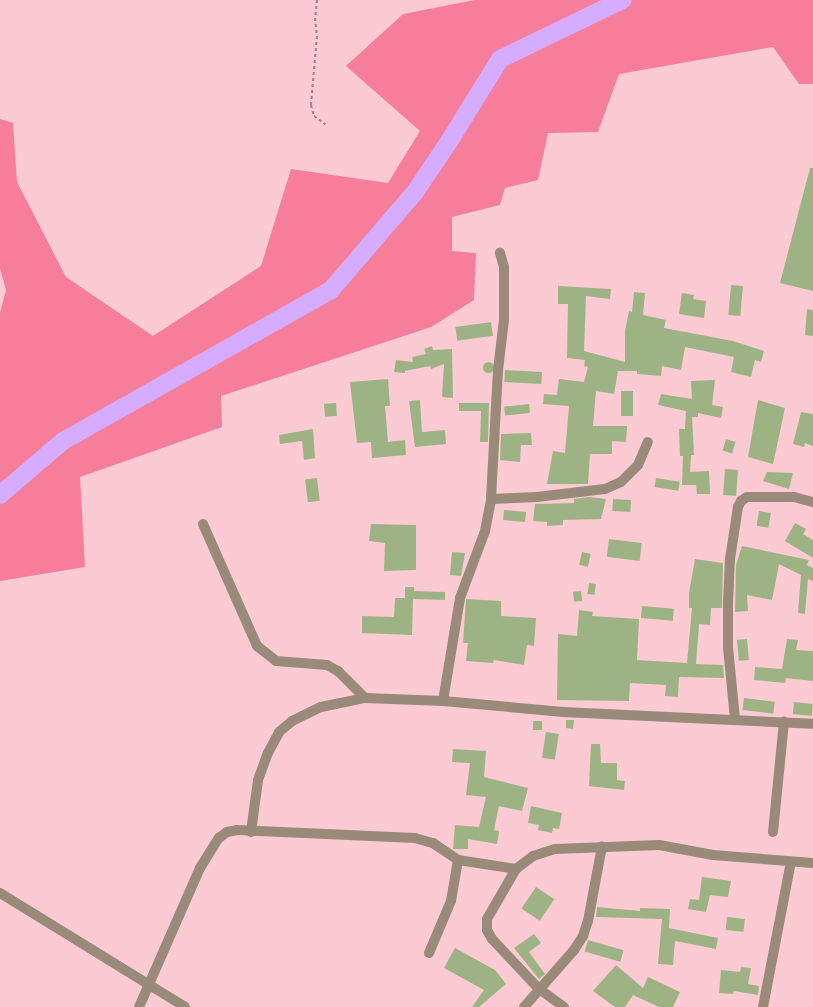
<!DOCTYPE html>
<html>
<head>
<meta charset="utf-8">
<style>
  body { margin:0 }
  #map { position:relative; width:813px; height:1007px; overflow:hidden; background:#fbcad3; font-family:Helvetica,sans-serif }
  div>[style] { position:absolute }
  .green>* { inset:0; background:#f77e9a }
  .river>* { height:18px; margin:-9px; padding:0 9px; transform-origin:9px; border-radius:9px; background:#d5acff }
  .building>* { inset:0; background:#9eb383; transform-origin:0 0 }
  .round { border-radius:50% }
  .path>* { height:2px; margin-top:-1px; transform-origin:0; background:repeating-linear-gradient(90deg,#a37e85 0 3px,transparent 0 6px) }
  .minor>* { height:10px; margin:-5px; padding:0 5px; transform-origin:5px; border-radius:5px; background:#9a8a79 }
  span { translate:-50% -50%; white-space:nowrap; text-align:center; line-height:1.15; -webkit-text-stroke:3px #fbcad3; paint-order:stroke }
</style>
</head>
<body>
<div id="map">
  <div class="green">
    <i style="clip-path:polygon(475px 0,813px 0,813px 84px,799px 84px,773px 47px,619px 74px,598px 132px,548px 133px,538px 180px,505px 188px,500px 205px,452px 217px,452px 251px,476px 253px,474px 300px,431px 327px,221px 396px,222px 427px,80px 477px,85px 567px,0 581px,0 313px,6px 290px,0 268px,0 119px,13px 123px,17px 182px,66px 277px,153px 336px,261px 266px,291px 169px,388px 183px,420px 131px,346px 66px,403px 14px)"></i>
  </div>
  <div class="river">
    <i style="left:0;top:495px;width:83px;rotate:-40.6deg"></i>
    <i style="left:63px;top:441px;width:308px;rotate:-29.4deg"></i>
    <i style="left:331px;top:290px;width:129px;rotate:-49.4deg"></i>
    <i style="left:415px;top:192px;width:63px;rotate:-56.1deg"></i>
    <i style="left:450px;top:140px;width:95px;rotate:-58.3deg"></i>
    <i style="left:500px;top:59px;width:136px;rotate:-25.8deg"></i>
  </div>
  <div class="building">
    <i style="clip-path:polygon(810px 168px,813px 168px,813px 291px,780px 283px)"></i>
    <i style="left:731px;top:285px;width:12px;height:30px;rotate:5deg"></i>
    <i style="clip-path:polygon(558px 286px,611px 289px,610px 299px,586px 296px,584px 351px,625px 362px,625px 330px,629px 311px,632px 312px,634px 292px,645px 293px,643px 315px,666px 320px,664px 328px,733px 341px,764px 351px,761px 362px,755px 360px,751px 377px,731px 372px,734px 357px,685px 347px,681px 370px,662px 366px,661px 376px,637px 374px,637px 371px,618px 371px,614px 394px,596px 391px,593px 426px,627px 426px,626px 442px,612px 441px,612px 454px,590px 454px,588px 484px,547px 484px,553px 451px,565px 453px,569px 406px,543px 404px,544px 394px,557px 395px,559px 379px,584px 382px,588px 367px,584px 366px,585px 360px,567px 358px,568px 304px,558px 304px)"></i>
    <i style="clip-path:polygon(682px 293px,694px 295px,693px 299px,706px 301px,704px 318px,679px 314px)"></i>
    <i style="clip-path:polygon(807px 309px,813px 310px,813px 336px,805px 335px)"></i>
    <i style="left:491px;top:322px;width:14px;height:36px;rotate:82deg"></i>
    <i style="clip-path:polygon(432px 346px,433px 350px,452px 349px,453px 398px,442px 397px,444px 364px,431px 369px,430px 366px,405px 371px,405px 373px,394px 372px,396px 360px,413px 362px,412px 357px,426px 354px,424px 349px)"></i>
    <i class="round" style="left:482.5px;top:361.5px;width:11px;height:11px"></i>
    <i style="left:505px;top:370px;width:37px;height:12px;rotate:3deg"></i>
    <i style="clip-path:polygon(388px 379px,390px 406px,385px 406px,388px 442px,405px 440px,406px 455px,372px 458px,371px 442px,357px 443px,350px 382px)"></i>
    <i style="clip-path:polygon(715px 380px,712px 405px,723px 407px,721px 418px,698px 413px,698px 417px,692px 417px,694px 455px,691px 455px,690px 472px,709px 471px,710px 494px,697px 494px,696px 485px,682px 485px,683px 456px,680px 456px,679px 429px,685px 429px,686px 411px,658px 405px,661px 394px,692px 399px,691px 381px)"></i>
    <i style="left:621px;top:391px;width:12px;height:25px"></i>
    <i style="clip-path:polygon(420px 400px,422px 432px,445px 430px,446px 444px,415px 447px,409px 401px)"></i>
    <i style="clip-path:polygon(758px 400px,785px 408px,773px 464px,748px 457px)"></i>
    <i style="left:336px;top:403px;width:13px;height:12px;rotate:86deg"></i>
    <i style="clip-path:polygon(459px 403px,489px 403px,488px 442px,480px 442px,481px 411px,459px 411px)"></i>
    <i style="left:529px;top:404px;width:9px;height:25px;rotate:84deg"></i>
    <i style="clip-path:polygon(801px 412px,813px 414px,813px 446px,805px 443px,804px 447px,793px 444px)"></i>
    <i style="clip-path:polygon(313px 429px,315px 458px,304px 460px,302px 441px,280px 444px,279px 435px)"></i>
    <i style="clip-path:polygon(531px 433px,532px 445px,521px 445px,520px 462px,500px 460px,501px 434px)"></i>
    <i style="left:726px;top:439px;width:10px;height:12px;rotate:17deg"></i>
    <i style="left:725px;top:469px;width:13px;height:26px;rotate:4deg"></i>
    <i style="clip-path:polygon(767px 472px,793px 473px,789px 489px,763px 481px)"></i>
    <i style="left:317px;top:478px;width:23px;height:12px;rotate:83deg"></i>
    <i style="left:656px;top:478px;width:24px;height:9px;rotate:9deg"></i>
    <i style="clip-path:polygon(589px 497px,606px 499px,601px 519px,563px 520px,563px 525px,547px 526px,547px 522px,533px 521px,535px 504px,574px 503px,574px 499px)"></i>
    <i style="left:613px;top:499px;width:18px;height:12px;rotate:3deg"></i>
    <i style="left:504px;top:510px;width:22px;height:10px;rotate:5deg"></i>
    <i style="left:759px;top:511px;width:12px;height:15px;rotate:9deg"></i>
    <i style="clip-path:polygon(795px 523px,806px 529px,803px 534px,813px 540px,813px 558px,785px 541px)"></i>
    <i style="clip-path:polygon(371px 524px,416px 525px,416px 570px,384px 571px,385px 543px,369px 541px)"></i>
    <i style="left:609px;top:539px;width:33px;height:18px;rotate:7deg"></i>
    <i style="clip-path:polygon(742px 546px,809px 560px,807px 565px,813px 568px,813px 581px,808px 579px,805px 614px,798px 613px,801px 575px,779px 564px,772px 600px,747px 595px,748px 611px,735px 612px,736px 565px)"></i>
    <i style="clip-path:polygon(452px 552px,465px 553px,461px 576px,450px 575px)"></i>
    <i style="left:582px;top:552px;width:9px;height:13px;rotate:13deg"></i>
    <i style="clip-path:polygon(695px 559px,723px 563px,722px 608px,711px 608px,710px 625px,699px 624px,696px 664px,723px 665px,724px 678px,679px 677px,678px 697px,665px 696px,666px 685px,630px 683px,629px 701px,557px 700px,558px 634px,577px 636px,579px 610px,593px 612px,592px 616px,639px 619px,637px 660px,687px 663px,692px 608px,689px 608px,689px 593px)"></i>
    <i style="left:589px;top:583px;width:7px;height:11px;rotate:8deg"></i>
    <i style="clip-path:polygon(405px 587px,414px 587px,414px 591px,445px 592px,445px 600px,413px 599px,412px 635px,362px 633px,362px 616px,394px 617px,395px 598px,405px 598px)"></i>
    <i style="left:581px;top:591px;width:10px;height:8px;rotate:84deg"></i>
    <i style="clip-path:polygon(466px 599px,501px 601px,501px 616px,536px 618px,534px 646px,527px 645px,524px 665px,494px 660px,493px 663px,466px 661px,468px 643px,463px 643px)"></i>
    <i style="left:642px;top:606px;width:32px;height:12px;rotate:5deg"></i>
    <i style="left:747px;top:639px;width:21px;height:10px;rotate:85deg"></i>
    <i style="clip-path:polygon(787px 639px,798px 640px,796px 650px,813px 651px,813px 681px,786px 678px,785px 683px,754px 680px,755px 667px,782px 669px)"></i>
    <i style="left:744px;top:698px;width:31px;height:12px;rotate:7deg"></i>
    <i style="left:794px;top:702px;width:19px;height:12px;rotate:6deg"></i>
    <i style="clip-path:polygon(566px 720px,574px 720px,573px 729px,566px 728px)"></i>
    <i style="left:533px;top:721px;width:9px;height:9px"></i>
    <i style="left:546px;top:732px;width:13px;height:26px;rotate:9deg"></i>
    <i style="clip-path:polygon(591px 744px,600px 744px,601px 763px,617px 763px,617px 780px,625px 781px,624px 790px,589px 786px)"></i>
    <i style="clip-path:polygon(453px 749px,486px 751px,484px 777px,528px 788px,522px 811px,499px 806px,494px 830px,499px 831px,497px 844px,468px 839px,468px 849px,453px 849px,455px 825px,479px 827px,486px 797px,466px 795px,470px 763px,452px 762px)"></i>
    <i style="clip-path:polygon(531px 806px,562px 813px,559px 829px,553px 828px,552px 833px,538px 830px,539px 825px,528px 823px)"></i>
    <i style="clip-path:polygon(702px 877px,731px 881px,728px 897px,710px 895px,706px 912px,688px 909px,690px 899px,699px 900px)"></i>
    <i style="left:536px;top:887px;width:22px;height:26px;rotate:34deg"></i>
    <i style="clip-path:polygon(597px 907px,640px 911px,640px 908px,670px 909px,669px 928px,718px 938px,716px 949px,675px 941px,673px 965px,658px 964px,662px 919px,596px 917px)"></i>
    <i style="left:727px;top:917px;width:18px;height:13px;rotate:6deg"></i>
    <i style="clip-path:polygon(534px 934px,541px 943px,529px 952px,545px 974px,539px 979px,514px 948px)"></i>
    <i style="left:588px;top:940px;width:37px;height:12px;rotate:16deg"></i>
    <i style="clip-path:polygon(455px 948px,495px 970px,506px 984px,479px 1007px,472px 1007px,484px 990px,444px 968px)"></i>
    <i style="clip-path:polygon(616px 965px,643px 988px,648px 977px,680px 992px,673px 1007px,659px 1007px,633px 995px,625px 1007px,615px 1007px,593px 991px)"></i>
    <i style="clip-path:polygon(741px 967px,751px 968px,748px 984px,759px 986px,758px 995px,734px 991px,733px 994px,719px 993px,721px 970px,740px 972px)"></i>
  </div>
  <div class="path">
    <i style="left:317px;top:0;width:18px;rotate:96deg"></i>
    <i style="left:315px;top:18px;width:18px;rotate:84deg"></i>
    <i style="left:317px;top:36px;width:69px;rotate:95deg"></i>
    <i style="left:311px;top:105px;width:11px;rotate:75deg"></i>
    <i style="left:314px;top:116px;width:14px;rotate:36deg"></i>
  </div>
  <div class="minor">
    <i style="left:491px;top:499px;width:46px;rotate:-2.5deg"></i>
    <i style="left:537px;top:497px;width:68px;rotate:-6.7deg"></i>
    <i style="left:605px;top:489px;width:17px;rotate:-24deg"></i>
    <i style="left:621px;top:482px;width:24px;rotate:-45deg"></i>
    <i style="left:638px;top:465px;width:25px;rotate:-67deg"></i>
    <i style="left:203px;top:524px;width:133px;rotate:66.1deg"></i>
    <i style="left:257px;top:646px;width:24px;rotate:38deg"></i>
    <i style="left:276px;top:661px;width:51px;rotate:4.5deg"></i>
    <i style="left:327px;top:665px;width:13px;rotate:29deg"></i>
    <i style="left:338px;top:671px;width:38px;rotate:45deg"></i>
    <i style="left:443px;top:701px;width:104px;rotate:-80.6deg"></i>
    <i style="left:460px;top:598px;width:72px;rotate:-69.5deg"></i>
    <i style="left:485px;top:531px;width:33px;rotate:-79deg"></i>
    <i style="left:491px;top:499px;width:129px;rotate:-86.9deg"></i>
    <i style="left:498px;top:370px;width:50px;rotate:-83.2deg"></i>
    <i style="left:504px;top:320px;width:53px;rotate:-90deg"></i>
    <i style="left:504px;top:267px;width:15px;rotate:-106deg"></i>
    <i style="left:735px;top:719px;width:71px;rotate:-95.6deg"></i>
    <i style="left:728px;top:648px;width:45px;rotate:-90deg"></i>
    <i style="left:728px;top:603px;width:44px;rotate:-87.4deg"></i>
    <i style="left:730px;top:559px;width:53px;rotate:-81.3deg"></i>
    <i style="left:738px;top:507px;width:7px;rotate:-63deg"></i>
    <i style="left:741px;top:501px;width:7px;rotate:-34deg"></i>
    <i style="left:747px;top:497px;width:47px"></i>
    <i style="left:794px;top:497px;width:20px;rotate:15deg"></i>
    <i style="left:251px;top:832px;width:52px;rotate:-82.3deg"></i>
    <i style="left:258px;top:780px;width:29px;rotate:-70deg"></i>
    <i style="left:268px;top:753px;width:24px;rotate:-62deg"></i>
    <i style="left:279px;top:732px;width:17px;rotate:-40deg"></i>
    <i style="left:292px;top:721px;width:32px;rotate:-26deg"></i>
    <i style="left:321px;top:707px;width:45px;rotate:-11.6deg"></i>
    <i style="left:365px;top:698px;width:78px;rotate:2.2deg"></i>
    <i style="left:443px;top:701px;width:121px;rotate:5.2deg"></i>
    <i style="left:563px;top:712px;width:250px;rotate:2.7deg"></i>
    <i style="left:773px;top:832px;width:111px;rotate:-84.3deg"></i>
    <i style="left:0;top:893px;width:217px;rotate:31.6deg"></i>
    <i style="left:429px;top:953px;width:56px;rotate:-67.1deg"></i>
    <i style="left:451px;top:901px;width:42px;rotate:-80.3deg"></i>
    <i style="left:139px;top:1007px;width:152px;rotate:-66.3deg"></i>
    <i style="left:200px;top:868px;width:36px;rotate:-58deg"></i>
    <i style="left:219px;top:838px;width:10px;rotate:-37deg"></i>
    <i style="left:227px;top:832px;width:10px;rotate:-11deg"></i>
    <i style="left:237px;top:830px;width:178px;rotate:2.6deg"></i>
    <i style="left:415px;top:838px;width:19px;rotate:16deg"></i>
    <i style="left:433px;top:843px;width:30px;rotate:34deg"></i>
    <i style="left:458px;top:860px;width:59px;rotate:8.8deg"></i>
    <i style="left:524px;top:1007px;width:76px;rotate:-48.7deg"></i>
    <i style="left:574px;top:950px;width:17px;rotate:-57deg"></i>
    <i style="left:583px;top:936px;width:16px;rotate:-72deg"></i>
    <i style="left:588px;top:921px;width:76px;rotate:-79.4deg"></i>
    <i style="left:564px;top:1007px;width:31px;rotate:-144deg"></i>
    <i style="left:539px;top:989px;width:69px;rotate:-133.2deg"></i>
    <i style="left:492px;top:939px;width:10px;rotate:-119deg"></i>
    <i style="left:487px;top:930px;width:11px;rotate:-90deg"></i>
    <i style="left:487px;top:919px;width:58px;rotate:-59.9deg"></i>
    <i style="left:516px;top:869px;width:21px;rotate:-37deg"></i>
    <i style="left:533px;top:856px;width:23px;rotate:-18deg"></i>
    <i style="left:555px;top:849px;width:104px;rotate:-2.2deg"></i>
    <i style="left:659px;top:845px;width:55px;rotate:10.5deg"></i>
    <i style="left:713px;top:855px;width:100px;rotate:4.6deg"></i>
    <i style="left:763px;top:1007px;width:148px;rotate:-79.1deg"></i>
  </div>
</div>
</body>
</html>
